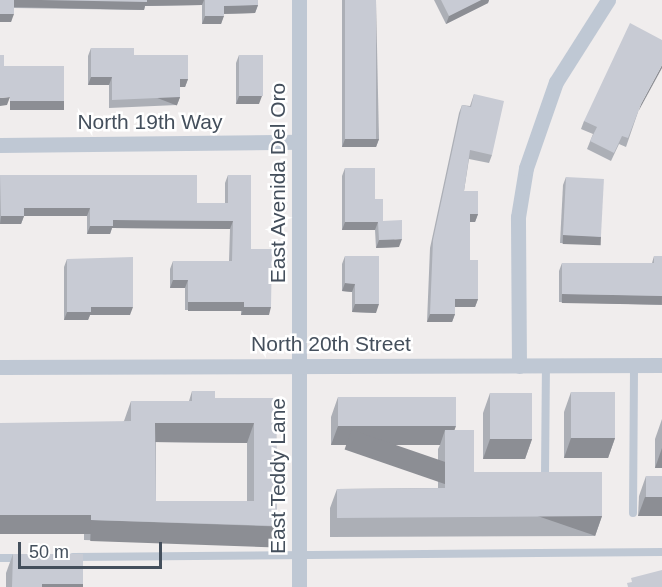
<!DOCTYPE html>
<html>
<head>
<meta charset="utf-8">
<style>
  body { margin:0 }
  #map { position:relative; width:662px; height:587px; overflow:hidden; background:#f0eded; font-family:Helvetica,sans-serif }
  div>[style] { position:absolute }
  .lane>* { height:8px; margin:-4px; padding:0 4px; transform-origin:4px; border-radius:4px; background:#bfc8d4 }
  .street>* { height:15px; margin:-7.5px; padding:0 7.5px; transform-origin:7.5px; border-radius:7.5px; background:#bfc8d4 }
  .wall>* { inset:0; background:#acafb6 }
  .shaded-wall>* { inset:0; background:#8c8e94; transform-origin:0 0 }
  .building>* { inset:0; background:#c8cbd4; transform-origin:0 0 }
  span { translate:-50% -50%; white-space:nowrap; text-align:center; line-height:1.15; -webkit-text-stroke:5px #fff; paint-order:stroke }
  .street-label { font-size:21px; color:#444f5c }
  .scale { position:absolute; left:18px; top:542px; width:144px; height:27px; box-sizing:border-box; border:3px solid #444f5c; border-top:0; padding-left:8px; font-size:18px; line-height:21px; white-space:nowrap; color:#444f5c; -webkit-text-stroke:4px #fff; paint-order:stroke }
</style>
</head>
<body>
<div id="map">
  <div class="lane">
    <i style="left:545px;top:476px;width:110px;rotate:-89.5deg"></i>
    <i style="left:633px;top:513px;width:148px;rotate:-89.6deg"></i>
    <i style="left:73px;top:557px;width:589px;rotate:-0.49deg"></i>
    <i style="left:0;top:558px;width:19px"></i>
  </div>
  <div class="street">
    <i style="left:299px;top:0;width:587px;rotate:90deg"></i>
    <i style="left:0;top:145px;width:299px;rotate:-0.6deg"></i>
    <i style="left:519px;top:366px;width:149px;rotate:-90.4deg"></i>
    <i style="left:518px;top:217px;width:50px;rotate:-80.7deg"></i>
    <i style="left:526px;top:168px;width:91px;rotate:-70.8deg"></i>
    <i style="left:556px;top:82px;width:97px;rotate:-57.6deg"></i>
    <i style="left:0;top:367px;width:662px;rotate:-0.17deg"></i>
  </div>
  <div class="wall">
    <i style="clip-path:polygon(0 0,258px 0,258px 5px,255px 13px,224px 14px,221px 24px,202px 24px,202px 5px,145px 6px,144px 10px,14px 8px,11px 22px,0 22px)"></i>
    <i style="clip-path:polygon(342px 0,376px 0,379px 139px,376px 147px,342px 147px)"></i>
    <i style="clip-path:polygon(434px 0,489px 0,488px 3px,446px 24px)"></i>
    <i style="clip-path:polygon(91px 48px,188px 79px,185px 87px,180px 87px,180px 97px,177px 105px,109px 108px,109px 85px,88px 85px,88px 56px)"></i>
    <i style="clip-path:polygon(239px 55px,259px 104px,236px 104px,236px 63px)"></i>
    <i style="clip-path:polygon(474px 94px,492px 155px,489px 163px,469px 159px,464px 191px,478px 214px,475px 222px,470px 222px,470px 260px,478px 299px,475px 307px,455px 307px,455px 314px,452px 322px,427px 322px,430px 248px,459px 113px,462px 105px,470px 106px)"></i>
    <i style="clip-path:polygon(638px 112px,626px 147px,619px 144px,611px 161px,587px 149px,593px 134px,581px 129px,584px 121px)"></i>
    <i style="clip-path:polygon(345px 168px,375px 199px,383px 221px,399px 247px,376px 248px,375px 230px,342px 230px,342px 176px)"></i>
    <i style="clip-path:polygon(0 175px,197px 203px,225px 203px,225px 183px,228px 175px,251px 249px,269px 315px,241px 315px,241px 310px,185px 310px,185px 288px,170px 288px,170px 269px,173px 261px,229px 261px,230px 229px,112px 228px,110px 234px,87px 234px,87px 216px,24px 216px,21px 224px,0 224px)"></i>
    <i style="clip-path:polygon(566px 177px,598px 244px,560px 243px,563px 185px)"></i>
    <i style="clip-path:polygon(345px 256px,376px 313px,352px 312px,352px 292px,342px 291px,342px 264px)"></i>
    <i style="clip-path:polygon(654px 256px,662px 256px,662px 305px,559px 302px,559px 271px,562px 263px,652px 263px)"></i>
    <i style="clip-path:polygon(67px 259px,130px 315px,90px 315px,88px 320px,64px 320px,64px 267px)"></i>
    <i style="clip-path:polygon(evenodd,192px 391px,215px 398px,276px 398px,277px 526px,270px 546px,84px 540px,84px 534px,0 534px,124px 421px,131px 401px,189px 401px,192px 391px,156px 442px,247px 443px,247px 501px,156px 501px,156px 442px)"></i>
    <i style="clip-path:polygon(571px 392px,615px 438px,608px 458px,564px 458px,564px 412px)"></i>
    <i style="clip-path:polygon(490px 393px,532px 439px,525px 459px,483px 459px,483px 413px)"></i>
    <i style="clip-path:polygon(338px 397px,454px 430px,474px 472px,602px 516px,595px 536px,330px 537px,330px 508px,337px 489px,438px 488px,438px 449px,440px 445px,331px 445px,331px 417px)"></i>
    <i style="clip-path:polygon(662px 419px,662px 468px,655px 468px,655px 439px)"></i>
    <i style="clip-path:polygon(646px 476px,662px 516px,638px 516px,639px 496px)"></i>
    <i style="clip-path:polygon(13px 554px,82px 587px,6px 587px,6px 573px)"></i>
  </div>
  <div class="shaded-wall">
    <i style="clip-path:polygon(14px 0,204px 0,202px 5px,145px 6px,144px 10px,11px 7px)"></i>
    <i style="clip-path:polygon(481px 0,489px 0,488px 3px,446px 24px,449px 16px)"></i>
    <i style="clip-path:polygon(258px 5px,255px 13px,221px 14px,224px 6px)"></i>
    <i style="clip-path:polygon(0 14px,14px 14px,11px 22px,0 22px)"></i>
    <i style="clip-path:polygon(205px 16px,224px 16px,221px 24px,202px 24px)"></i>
    <i style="clip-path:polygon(662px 65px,662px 68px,638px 112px,641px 104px)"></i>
    <i style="clip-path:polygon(91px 77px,112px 77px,109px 85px,88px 85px)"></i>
    <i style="clip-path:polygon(180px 79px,188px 79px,185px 87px,177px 87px)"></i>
    <i style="clip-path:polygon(239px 96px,262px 96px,259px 104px,236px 104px)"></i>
    <i style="clip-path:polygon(10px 97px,7px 105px,0 106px,0 98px)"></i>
    <i style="left:180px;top:97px;width:9px;height:68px;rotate:111deg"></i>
    <i style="left:10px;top:101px;width:54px;height:9px"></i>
    <i style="clip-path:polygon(345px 139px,379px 139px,376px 147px,342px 147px)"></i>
    <i style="clip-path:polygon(24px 208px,90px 208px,87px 216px,24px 216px,21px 224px,0 224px,1px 216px)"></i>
    <i style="clip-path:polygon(470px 214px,478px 214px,475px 222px,467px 222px)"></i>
    <i style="clip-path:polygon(113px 220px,233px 221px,230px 229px,112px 228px,110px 234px,87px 234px,90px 226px)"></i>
    <i style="clip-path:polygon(345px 222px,378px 222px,375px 230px,342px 230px)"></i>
    <i style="left:563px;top:235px;width:38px;height:9px;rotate:2deg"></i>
    <i style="clip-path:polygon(402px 239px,399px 247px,376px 248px,379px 240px)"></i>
    <i style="clip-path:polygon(173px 280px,188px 280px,185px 288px,170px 288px)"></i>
    <i style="clip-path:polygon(345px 283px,355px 284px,352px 292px,342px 291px)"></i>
    <i style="left:562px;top:294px;width:100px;height:9px;rotate:1deg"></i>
    <i style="clip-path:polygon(455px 299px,478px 299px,475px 307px,452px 307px)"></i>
    <i style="left:188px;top:302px;width:56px;height:9px"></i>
    <i style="clip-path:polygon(355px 304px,379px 304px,376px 313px,352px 312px)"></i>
    <i style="clip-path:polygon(91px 307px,133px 307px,130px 315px,90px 315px,88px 320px,64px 320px,67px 312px)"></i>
    <i style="clip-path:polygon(244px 307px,271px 307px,269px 315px,241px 315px)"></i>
    <i style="clip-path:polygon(430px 314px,455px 314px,452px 322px,427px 322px)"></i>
    <i style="clip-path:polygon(155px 423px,254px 423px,247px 443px,148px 442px)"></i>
    <i style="clip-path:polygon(338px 426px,456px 426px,449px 445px,445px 430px,440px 445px,331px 445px)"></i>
    <i style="clip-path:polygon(571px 438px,615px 438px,608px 458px,564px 458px)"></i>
    <i style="clip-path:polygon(490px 439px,532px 439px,525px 459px,483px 459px)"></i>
    <i style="clip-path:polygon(662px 448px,662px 468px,655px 468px)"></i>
    <i style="clip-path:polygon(645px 497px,662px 497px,662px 516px,638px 516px)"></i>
    <i style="left:0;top:515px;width:91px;height:19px"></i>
    <i style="left:602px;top:516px;width:21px;height:265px;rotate:109deg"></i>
    <i style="left:91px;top:520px;width:186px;height:21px;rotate:2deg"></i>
    <i style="left:42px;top:584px;width:41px;height:3px"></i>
  </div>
  <div class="building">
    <i style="left:0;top:0;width:14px;height:14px"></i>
    <i style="clip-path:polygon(41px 0,147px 0,147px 2px)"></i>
    <i style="clip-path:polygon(205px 0,258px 0,258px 5px,224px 6px,224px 16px,205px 16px)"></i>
    <i style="left:345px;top:0;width:31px;height:139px"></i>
    <i style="clip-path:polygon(441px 0,481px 0,449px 16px)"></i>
    <i style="clip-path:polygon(630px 23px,662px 40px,662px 65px,641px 104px,628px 138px,622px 136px,614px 153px,590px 141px,597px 127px,584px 121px)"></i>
    <i style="clip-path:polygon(91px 48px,134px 48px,134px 55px,188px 55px,188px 79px,180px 79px,180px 97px,112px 100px,112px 77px,91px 77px)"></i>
    <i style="clip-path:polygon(0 55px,4px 55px,4px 66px,64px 66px,64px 101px,10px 101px,10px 97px,0 98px)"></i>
    <i style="left:239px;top:55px;width:24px;height:41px"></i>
    <i style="clip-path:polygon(474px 94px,504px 101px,492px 155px,470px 150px,464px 191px,478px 191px,478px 214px,470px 214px,470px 260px,478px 260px,478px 299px,455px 299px,455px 314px,430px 314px,433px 240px,462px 105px,471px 107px)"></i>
    <i style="clip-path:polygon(345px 168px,375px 168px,375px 199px,383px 199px,383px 221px,402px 220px,402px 239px,379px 240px,378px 222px,345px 222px)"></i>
    <i style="clip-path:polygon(0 175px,197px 175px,197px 203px,228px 203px,228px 175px,251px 175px,251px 249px,272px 249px,271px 307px,244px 307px,244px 302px,188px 302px,188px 280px,173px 280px,173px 261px,232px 261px,233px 221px,113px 220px,113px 226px,90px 226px,90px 208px,24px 208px,24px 216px,1px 216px)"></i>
    <i style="left:566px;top:177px;width:38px;height:58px;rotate:3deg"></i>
    <i style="clip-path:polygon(345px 256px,379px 256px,379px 304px,355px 304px,355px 284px,345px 283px)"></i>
    <i style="clip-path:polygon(654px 256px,662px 256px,662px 296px,562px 294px,562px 263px,654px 263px)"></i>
    <i style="clip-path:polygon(133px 257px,133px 307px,91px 307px,91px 312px,67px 312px,67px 259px)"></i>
    <i style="clip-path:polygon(evenodd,192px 391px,215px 391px,215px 398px,276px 398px,277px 526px,91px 520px,91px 515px,0 515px,0 423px,131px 421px,131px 401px,192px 401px,192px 391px,155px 423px,254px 423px,254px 501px,156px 501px,155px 423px)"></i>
    <i style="left:571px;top:392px;width:44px;height:46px"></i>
    <i style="left:490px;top:393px;width:42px;height:46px"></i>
    <i style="left:338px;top:397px;width:118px;height:29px"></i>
    <i style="clip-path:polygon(445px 430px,474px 430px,474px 472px,602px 472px,602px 516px,337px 518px,337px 489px,445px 488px)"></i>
    <i style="left:646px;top:476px;width:16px;height:21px"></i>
    <i style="clip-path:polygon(13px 554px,83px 554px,83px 584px,42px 584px,42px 587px,12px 587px)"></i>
    <i style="clip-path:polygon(662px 570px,662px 587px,628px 587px,627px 583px,632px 582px,631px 578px)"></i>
  </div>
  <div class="street-label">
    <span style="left:150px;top:122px">North 19th Way</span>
    <span style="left:278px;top:183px;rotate:-90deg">East Avenida Del Oro</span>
    <span style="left:331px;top:344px">North 20th Street</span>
    <span style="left:278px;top:476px;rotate:-90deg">East Teddy Lane</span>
  </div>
  <div class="scale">50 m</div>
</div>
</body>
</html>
